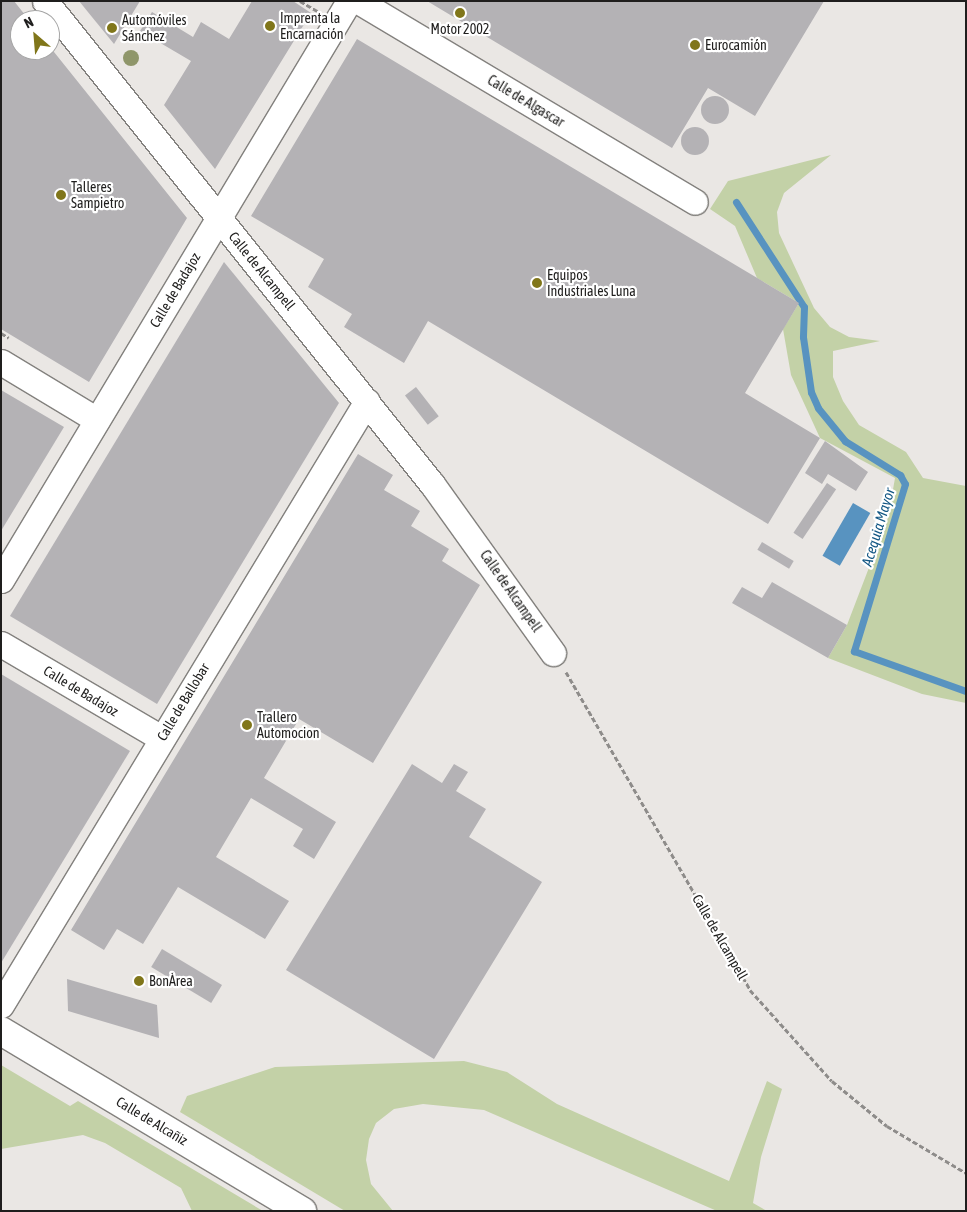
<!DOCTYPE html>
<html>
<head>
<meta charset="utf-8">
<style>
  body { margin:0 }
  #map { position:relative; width:967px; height:1212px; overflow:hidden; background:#eae7e4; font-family:"Asap Condensed",sans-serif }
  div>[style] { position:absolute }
  .green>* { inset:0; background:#c3d1a7 }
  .water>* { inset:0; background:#5893c0; transform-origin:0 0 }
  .stream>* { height:7px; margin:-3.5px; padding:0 3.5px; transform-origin:3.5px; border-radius:3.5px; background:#5893c0 }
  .building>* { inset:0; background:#b4b2b5; transform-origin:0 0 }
  .round { border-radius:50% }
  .path>* { height:3px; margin-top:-1.5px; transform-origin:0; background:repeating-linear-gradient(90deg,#8e8c8a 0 5px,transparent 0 7.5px) }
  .roads { filter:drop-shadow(1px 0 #83817e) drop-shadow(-1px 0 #83817e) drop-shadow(0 1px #83817e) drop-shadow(0 -1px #83817e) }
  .minor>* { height:25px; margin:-12.5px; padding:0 12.5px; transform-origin:12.5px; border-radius:12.5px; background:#fff }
  .primary>* { height:28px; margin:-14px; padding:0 14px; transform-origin:14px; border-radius:14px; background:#fff }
  .trees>* { width:16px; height:16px; margin:-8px; border-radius:50%; background:#8f966a }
  .dots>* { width:14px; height:14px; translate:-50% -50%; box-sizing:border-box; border:2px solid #fff; border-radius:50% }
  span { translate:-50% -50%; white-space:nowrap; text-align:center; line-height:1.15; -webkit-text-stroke:4.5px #fff; paint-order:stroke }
  .poi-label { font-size:14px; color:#1f1e1d }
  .left { translate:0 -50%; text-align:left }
  .street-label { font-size:14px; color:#1f1e1d }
  .water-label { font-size:15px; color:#135784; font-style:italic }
  .frame { position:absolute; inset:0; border:2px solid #1f1e1d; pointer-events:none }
  .north { position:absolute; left:10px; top:10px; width:50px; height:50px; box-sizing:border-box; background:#fff; border:1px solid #a5a5a5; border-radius:50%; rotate:333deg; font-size:14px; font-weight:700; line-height:20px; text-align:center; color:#1f1e1d }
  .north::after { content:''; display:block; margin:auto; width:18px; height:22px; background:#80761a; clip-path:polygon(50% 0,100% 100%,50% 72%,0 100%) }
</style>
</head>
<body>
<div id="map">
  <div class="green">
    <i style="clip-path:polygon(831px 155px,784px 193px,777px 212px,779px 233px,814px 308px,830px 327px,849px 337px,880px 341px,833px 351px,833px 377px,843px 401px,859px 425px,906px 452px,923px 478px,966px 486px,966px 703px,922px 694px,828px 658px,847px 625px,888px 518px,895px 478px,820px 438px,791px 375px,783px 329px,799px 303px,757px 278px,735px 226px,710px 209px,728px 181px)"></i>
    <i style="clip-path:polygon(464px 1061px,507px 1072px,557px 1104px,729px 1181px,767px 1081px,782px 1089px,761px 1157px,753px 1203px,767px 1211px,717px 1211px,484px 1110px,423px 1104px,394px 1109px,376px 1123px,369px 1139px,366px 1160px,371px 1184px,393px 1211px,345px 1211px,180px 1112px,187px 1096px,275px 1067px)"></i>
    <i style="clip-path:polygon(1px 1065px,70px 1106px,78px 1101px,263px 1211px,192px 1211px,181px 1188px,105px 1143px,83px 1135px,1px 1149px)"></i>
  </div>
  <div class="water">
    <i style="left:853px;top:503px;width:20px;height:61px;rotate:30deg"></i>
  </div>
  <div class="stream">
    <i style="left:736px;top:202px;width:125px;rotate:57.1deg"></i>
    <i style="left:804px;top:307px;width:30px;rotate:92deg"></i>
    <i style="left:803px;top:337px;width:56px;rotate:81.7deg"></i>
    <i style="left:811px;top:392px;width:17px;rotate:66deg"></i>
    <i style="left:818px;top:408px;width:43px;rotate:50.7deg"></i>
    <i style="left:845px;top:441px;width:65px;rotate:31.7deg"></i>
    <i style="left:900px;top:475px;width:10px;rotate:61deg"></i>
    <i style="left:905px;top:484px;width:175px;rotate:107deg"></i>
    <i style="left:854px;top:651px;width:119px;rotate:19.7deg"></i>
  </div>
  <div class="building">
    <i style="clip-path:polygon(1px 1px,14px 1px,29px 20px,20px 20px,20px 50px,50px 50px,50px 47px,187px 218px,89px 382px,1px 329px)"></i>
    <i style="clip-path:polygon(79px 1px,140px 1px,114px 44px)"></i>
    <i style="clip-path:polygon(252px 1px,293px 1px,311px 13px,215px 169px,164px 105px,191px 61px,140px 31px,152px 12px,193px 37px,201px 22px,229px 39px)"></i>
    <i style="clip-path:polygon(427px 1px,824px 1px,755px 116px,708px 88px,672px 148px)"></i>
    <i style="clip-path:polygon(357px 39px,799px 303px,745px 393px,820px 438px,768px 524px,428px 321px,404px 363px,344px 327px,352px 314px,308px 287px,324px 259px,251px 216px)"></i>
    <i class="round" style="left:701px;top:96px;width:28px;height:28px"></i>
    <i class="round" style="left:681px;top:127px;width:28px;height:28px"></i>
    <i style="clip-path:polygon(224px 262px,339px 403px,157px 704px,10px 616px)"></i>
    <i style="left:416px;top:387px;width:37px;height:14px;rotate:52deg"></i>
    <i style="clip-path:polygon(1px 390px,64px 427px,1px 531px)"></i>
    <i style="clip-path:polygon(825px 441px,868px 472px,856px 491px,828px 474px,822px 484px,805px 473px)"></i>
    <i style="clip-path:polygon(358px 454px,393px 475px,384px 490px,420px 511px,411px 526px,449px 549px,442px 561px,480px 585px,373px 763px,299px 719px,264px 778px,336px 822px,314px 859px,293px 846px,303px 829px,251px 798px,216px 857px,289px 901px,265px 939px,178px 887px,143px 944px,117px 929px,104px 950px,71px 930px)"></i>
    <i style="left:827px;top:483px;width:11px;height:60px;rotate:34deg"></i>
    <i style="left:762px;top:542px;width:37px;height:9px;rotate:31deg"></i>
    <i style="clip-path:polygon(772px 582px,847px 625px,828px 658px,732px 603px,742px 587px,762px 598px)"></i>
    <i style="clip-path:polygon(1px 674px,130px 751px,1px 963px)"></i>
    <i style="clip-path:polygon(412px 764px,442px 783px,454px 764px,468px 772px,456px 791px,486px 809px,469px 837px,542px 882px,434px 1059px,286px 970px)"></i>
    <i style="left:162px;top:949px;width:70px;height:21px;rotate:31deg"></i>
    <i style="clip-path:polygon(67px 979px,157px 1005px,159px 1038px,68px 1011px)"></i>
  </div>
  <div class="path">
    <i style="left:300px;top:1px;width:20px;rotate:30deg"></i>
    <i style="left:1px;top:333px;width:9px;rotate:32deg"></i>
    <i style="left:566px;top:672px;width:367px;rotate:59.9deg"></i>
    <i style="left:750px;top:990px;width:122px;rotate:48deg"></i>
    <i style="left:832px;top:1081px;width:71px;rotate:39.3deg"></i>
    <i style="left:887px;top:1126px;width:92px;rotate:30.7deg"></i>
  </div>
  <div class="roads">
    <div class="minor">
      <i style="left:45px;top:1px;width:619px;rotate:51.3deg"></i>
      <i style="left:432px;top:484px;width:208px;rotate:54.4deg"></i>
      <i style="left:358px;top:1px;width:392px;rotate:30.8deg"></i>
      <i style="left:1px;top:362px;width:112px;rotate:31.1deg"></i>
      <i style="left:1px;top:580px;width:676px;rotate:-58.99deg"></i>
      <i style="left:1px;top:644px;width:186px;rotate:30.4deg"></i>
      <i style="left:1px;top:1005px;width:706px;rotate:-58.79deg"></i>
    </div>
    <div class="primary">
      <i style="left:1px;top:1031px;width:351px;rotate:30.9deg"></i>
    </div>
  </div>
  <div class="trees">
    <i style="left:131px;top:58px"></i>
  </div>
  <div class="dots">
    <i style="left:460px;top:13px;background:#80761a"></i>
    <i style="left:270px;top:26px;background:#80761a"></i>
    <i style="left:112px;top:28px;background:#80761a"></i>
    <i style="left:695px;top:45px;background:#80761a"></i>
    <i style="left:61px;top:195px;background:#80761a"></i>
    <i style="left:537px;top:283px;background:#80761a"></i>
    <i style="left:247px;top:725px;background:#80761a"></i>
    <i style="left:139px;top:981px;background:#80761a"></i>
  </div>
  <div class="poi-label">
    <span class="left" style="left:280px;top:26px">Imprenta la<br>Encarnación</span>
    <span class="left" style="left:122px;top:28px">Automóviles<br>Sánchez</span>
    <span style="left:460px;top:29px">Motor 2002</span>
    <span class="left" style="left:705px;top:45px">Eurocamión</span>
    <span class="left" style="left:71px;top:195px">Talleres<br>Sampietro</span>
    <span class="left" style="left:547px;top:283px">Equipos<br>Industriales Luna</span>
    <span class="left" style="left:257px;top:725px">Trallero<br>Automocion</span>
    <span class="left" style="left:149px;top:981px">BonÀrea</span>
  </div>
  <div class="street-label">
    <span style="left:526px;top:101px;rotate:31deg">Calle de Algascar</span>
    <span style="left:262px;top:271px;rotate:51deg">Calle de Alcampell</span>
    <span style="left:175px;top:290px;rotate:-59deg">Calle de Badajoz</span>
    <span style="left:511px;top:591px;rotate:55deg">Calle de Alcampell</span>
    <span style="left:81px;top:691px;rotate:31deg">Calle de Badajoz</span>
    <span style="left:183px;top:702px;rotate:-59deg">Calle de Ballobar</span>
    <span style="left:720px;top:937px;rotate:60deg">Calle de Alcampell</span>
    <span style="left:152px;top:1121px;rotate:31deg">Calle de Alcañiz</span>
  </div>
  <div class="water-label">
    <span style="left:878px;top:527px;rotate:-73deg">Acequia Mayor</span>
  </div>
  <div class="frame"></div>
  <div class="north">N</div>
</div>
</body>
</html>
